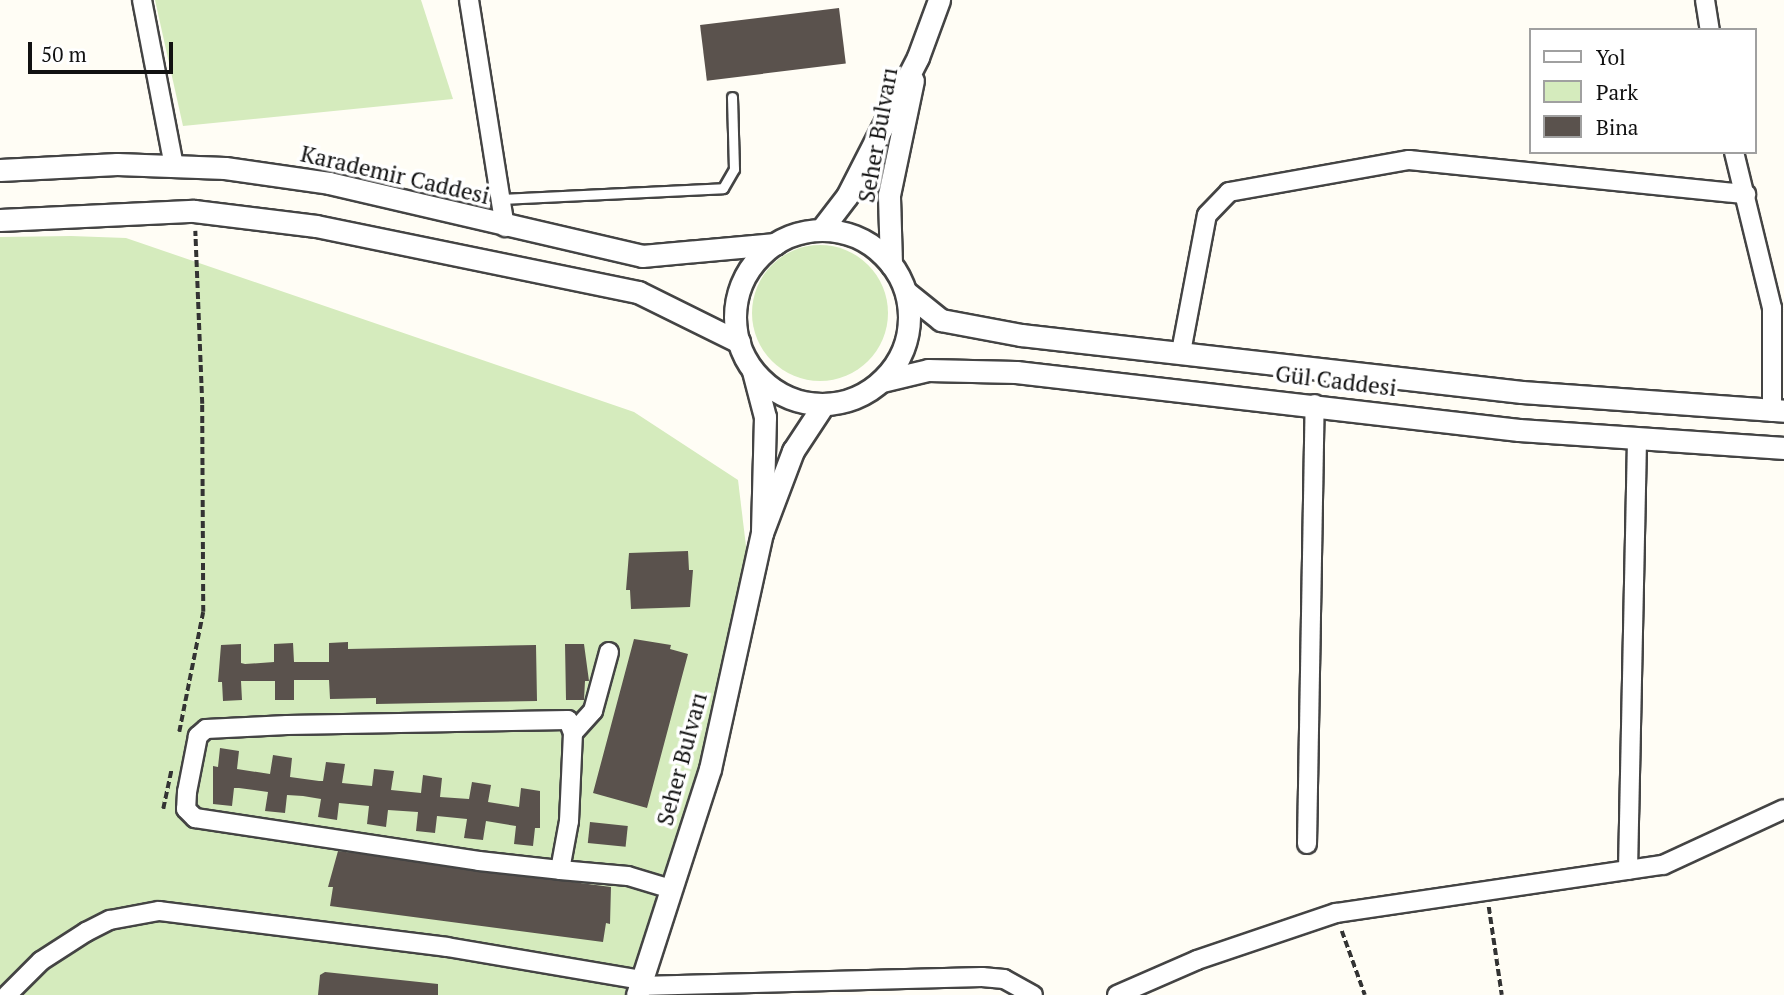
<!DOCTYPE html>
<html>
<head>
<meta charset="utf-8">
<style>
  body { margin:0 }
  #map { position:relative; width:1784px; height:995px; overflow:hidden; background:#fffdf5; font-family:"PT Serif",serif }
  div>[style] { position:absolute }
  .green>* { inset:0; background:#d5ebbd }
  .round { border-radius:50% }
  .building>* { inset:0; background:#5a524d; transform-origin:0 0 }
  .path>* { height:3.5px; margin-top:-1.75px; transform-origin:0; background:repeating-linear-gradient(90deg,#333 0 7px,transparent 0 10.5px) }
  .roads { filter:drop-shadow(2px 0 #444) drop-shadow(-2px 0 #444) drop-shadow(0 2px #444) drop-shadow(0 -2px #444) }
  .service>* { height:9px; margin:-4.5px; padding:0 4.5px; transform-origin:4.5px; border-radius:4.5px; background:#fff }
  .minor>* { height:18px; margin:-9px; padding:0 9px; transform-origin:9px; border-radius:9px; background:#fff }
  .tertiary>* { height:21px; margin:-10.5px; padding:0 10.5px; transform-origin:10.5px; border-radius:10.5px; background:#fff }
  .tertiary>.ring { margin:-10.5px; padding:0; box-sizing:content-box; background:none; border:21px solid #fff; border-radius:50% }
  span { translate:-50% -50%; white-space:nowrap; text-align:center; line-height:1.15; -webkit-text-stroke:7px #fff; paint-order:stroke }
  .street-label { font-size:23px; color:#111 }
  .legend { position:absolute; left:1529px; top:28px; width:228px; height:126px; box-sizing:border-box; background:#fff; border:2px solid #a0a0a0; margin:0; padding:9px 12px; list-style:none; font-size:21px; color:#111 }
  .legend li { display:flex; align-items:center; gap:14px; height:35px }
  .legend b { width:35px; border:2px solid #a0a0a0 }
  .scale { position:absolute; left:28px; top:42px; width:145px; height:32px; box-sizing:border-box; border:4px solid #111; border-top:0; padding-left:9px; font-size:21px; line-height:24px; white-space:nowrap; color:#111; -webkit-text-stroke:5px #fff; paint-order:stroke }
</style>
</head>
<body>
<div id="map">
  <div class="green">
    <i style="clip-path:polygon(155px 0,421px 0,453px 99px,183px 126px)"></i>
    <i style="clip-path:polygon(71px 236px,126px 238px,634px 412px,738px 480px,749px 571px,732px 658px,637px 995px,0 995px,0 237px)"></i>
    <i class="round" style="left:752px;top:245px;width:136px;height:136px"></i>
  </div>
  <div class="building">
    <i style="left:839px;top:8px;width:56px;height:140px;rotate:83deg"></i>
    <i style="clip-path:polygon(688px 551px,689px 570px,693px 570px,690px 607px,631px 609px,630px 590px,626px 590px,629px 553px)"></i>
    <i style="clip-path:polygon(634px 639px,671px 645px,670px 649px,688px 654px,647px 808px,593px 793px)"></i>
    <i style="clip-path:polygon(348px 642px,348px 649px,536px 645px,537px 701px,376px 704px,376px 698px,330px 699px,329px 680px,294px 680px,294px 700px,275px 700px,275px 681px,241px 681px,242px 700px,223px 701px,222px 682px,218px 682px,221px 645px,241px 644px,241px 663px,245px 664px,274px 662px,274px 644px,293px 643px,294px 662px,329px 662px,329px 643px)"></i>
    <i style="clip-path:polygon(565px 644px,584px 644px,589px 681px,585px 681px,584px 700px,566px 700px)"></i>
    <i style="clip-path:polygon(220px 748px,239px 751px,237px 769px,270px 774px,273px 755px,292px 758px,290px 777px,319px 781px,323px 781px,326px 762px,345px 764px,342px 783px,372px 786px,374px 769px,394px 771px,391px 790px,421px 793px,423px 775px,442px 778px,440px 797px,469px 799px,472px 782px,491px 785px,488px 802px,519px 807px,521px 788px,540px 791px,540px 828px,535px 828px,533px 846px,514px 844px,516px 826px,486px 821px,483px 840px,464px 838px,467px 819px,437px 816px,435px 833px,416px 831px,418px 812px,388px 810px,386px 827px,367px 824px,369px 806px,339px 803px,337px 820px,318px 817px,321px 799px,303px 796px,287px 795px,285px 813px,265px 811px,268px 792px,239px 788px,234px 788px,232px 806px,213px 804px,213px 766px,218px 767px)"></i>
    <i style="left:590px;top:822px;width:38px;height:21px;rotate:6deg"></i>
    <i style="clip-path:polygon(338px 851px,611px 887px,610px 924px,606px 923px,603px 942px,330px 906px,333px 887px,328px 887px)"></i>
    <i style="clip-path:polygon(325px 972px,438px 984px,438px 995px,318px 995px,320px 975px)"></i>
  </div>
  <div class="path">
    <i style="left:179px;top:732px;width:122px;rotate:-78.7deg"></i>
    <i style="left:203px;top:612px;width:208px;rotate:-90.3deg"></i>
    <i style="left:202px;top:404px;width:173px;rotate:-92.3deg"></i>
    <i style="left:163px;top:809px;width:40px;rotate:-78deg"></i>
    <i style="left:1489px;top:907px;width:89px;rotate:81.6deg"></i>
    <i style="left:1342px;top:931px;width:68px;rotate:70.2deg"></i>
  </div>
  <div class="roads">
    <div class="service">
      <i style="left:501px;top:199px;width:222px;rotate:-2.8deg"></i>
      <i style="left:723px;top:188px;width:22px;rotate:-60deg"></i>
      <i style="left:734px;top:169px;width:72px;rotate:-91.6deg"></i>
    </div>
    <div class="minor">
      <i style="left:142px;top:0;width:169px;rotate:79.1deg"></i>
      <i style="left:469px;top:0;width:230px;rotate:81deg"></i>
      <i style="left:1705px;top:0;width:30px;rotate:81deg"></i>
      <i style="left:1734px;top:152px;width:161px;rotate:76.3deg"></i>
      <i style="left:1772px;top:308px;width:104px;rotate:90deg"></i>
      <i style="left:1181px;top:352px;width:139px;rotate:-79.3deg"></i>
      <i style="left:1207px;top:215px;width:32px;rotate:-46deg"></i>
      <i style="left:1229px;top:192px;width:183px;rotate:-10.1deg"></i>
      <i style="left:1409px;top:160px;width:339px;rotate:5.8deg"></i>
      <i style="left:573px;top:733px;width:30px;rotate:-48deg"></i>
      <i style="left:593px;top:711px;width:61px;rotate:-74.8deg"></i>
      <i style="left:1307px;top:844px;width:440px;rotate:-89deg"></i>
      <i style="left:560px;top:870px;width:50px;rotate:-79.6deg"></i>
      <i style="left:569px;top:821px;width:88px;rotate:-87.4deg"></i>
      <i style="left:573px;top:733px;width:14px;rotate:-111deg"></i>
      <i style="left:568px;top:720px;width:281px;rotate:179deg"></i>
      <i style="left:287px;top:725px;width:81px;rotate:177.2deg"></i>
      <i style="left:206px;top:729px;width:11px;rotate:139deg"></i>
      <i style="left:198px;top:736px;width:57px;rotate:101.1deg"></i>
      <i style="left:187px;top:792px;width:17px;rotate:93deg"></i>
      <i style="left:186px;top:809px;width:13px;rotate:45deg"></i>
      <i style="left:195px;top:818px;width:287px;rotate:8.6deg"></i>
      <i style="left:479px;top:861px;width:81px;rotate:6.3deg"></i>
      <i style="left:560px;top:870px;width:68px;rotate:5deg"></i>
      <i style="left:628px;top:876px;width:45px;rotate:16.8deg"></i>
      <i style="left:1628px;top:870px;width:431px;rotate:-88.8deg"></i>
      <i style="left:640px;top:986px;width:342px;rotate:-1.5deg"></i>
      <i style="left:982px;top:977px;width:22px;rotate:5deg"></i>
      <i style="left:1004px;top:979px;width:33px;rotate:29deg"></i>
      <i style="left:7px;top:995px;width:48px;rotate:-45deg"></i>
      <i style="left:41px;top:961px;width:54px;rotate:-32.8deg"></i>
      <i style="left:86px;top:932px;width:27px;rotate:-27deg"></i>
      <i style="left:110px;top:920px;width:50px;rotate:-10.4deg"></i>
      <i style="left:159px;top:911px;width:290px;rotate:7.1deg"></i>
      <i style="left:447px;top:947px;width:198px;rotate:9.6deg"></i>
      <i style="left:1117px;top:995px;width:87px;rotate:-23.6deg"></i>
      <i style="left:1197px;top:960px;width:147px;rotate:-18.7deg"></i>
      <i style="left:1336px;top:913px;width:331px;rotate:-8.4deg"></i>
      <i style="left:1663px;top:865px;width:133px;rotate:-24.8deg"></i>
    </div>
    <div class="tertiary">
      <i style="left:0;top:170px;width:117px;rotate:-2.9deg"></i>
      <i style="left:117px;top:164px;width:108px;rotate:2.1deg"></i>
      <i style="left:225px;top:168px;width:105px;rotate:8.2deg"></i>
      <i style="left:329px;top:183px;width:321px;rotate:13.1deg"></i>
      <i style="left:642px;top:256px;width:134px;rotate:-5.2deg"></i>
      <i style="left:0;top:220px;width:194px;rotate:-2.7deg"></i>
      <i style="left:194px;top:211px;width:123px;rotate:7deg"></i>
      <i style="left:316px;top:226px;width:329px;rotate:11.6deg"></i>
      <i style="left:638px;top:292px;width:113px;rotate:26.3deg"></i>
      <i class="ring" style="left:735px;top:230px;width:153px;height:153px"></i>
      <i style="left:821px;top:230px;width:43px;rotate:-52.6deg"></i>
      <i style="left:847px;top:196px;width:156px;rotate:-62.9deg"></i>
      <i style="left:918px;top:57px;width:61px;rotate:-69.8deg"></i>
      <i style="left:891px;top:264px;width:69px;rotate:-91.7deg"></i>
      <i style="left:889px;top:195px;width:117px;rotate:-78.2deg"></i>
      <i style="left:906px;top:292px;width:45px;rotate:38.7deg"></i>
      <i style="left:941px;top:320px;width:81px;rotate:10.6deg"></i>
      <i style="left:1021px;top:335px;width:504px;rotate:6.49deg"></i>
      <i style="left:1522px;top:392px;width:263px;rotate:4.1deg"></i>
      <i style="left:753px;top:371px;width:48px;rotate:75.4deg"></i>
      <i style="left:765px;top:417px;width:116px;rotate:91.5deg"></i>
      <i style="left:762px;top:533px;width:88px;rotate:-69.3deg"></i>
      <i style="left:793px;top:451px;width:56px;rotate:-56.6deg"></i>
      <i style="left:882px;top:381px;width:47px;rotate:-13.4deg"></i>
      <i style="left:928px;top:370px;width:88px;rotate:1.3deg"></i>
      <i style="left:1016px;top:372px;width:506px;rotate:6.58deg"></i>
      <i style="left:1519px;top:430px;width:266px;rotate:3.9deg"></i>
      <i style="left:637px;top:995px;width:237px;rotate:-72.1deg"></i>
      <i style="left:710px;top:769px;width:242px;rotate:-77.6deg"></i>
    </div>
  </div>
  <div class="street-label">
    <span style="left:878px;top:135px;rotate:-80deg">Seher Bulvarı</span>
    <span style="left:395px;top:175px;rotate:13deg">Karademir Caddesi</span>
    <span style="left:1336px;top:381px;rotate:7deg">Gül Caddesi</span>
    <span style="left:682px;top:759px;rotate:-75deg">Seher Bulvarı</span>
  </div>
  <ul class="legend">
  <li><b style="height:9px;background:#fff"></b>Yol</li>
  <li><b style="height:19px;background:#d5ebbd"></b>Park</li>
  <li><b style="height:19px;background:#5a524d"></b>Bina</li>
  </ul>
  <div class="scale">50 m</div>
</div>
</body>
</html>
